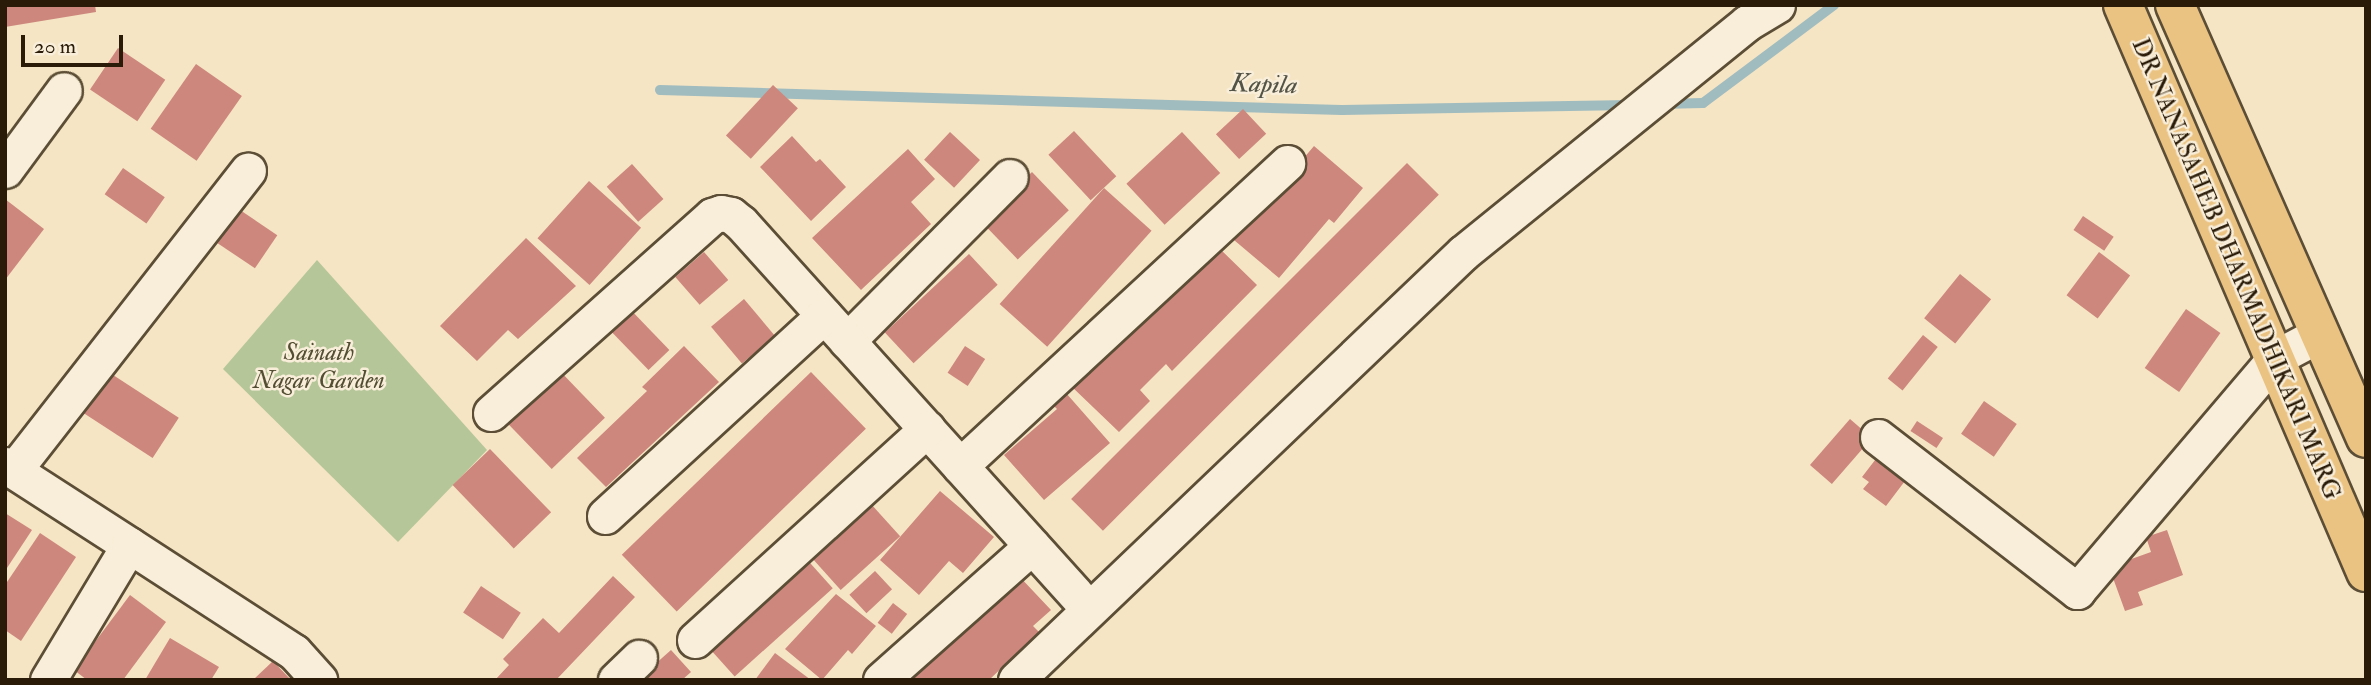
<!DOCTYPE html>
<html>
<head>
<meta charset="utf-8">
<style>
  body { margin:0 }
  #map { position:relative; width:2371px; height:685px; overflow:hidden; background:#f5e5c4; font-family:"IM FELL Double Pica",serif }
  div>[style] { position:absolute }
  .green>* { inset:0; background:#b5c699 }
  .stream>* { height:10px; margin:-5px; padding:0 5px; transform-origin:5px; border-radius:5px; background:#a1bcbf }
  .building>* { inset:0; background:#cd877d; transform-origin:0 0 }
  .roads { filter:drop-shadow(2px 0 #5c4e36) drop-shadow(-2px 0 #5c4e36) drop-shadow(0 2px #5c4e36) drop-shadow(0 -2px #5c4e36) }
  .street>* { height:35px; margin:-17.5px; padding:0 17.5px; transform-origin:17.5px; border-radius:17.5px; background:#f8eed9 }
  .primary>* { height:38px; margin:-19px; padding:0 19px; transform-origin:19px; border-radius:19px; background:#eac282 }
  span { translate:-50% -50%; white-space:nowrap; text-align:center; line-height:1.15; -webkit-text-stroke:5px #f8eed9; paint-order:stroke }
  .street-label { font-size:24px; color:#291b07 }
  .park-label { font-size:24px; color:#534e33; font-style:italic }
  .water-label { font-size:26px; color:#535347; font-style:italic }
  .frame { position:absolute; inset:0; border:7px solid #291b07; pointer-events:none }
  .scale { position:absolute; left:21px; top:35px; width:102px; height:32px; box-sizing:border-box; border:4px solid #291b07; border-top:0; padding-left:9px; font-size:21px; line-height:24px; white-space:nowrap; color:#291b07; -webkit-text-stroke:5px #f8eed9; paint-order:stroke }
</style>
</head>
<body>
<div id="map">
  <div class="green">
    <i style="clip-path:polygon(317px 260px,487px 450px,398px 542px,223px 369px)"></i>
  </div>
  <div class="stream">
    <i style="left:660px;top:90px;width:682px;rotate:1.68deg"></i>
    <i style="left:1342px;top:110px;width:288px;rotate:-1deg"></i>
    <i style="left:1660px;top:104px;width:43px;rotate:-1.3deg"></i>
    <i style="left:1703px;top:103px;width:164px;rotate:-36.8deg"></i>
  </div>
  <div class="building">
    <i style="clip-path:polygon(5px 5px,95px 5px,96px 12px,5px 27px)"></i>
    <i style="left:118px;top:48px;width:57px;height:50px;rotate:34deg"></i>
    <i style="left:196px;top:64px;width:56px;height:79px;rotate:35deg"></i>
    <i style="left:773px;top:85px;width:34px;height:69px;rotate:43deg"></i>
    <i style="left:1243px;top:109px;width:34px;height:37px;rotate:47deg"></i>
    <i style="left:1074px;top:131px;width:62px;height:35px;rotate:47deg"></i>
    <i style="left:950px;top:132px;width:41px;height:38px;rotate:43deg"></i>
    <i style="left:1182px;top:132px;width:56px;height:76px;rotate:47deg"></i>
    <i style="clip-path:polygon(792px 136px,816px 162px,820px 159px,846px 187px,811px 221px,760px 167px)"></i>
    <i style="clip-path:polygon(1314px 146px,1363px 188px,1334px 223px,1329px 219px,1279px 278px,1234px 240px)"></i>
    <i style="clip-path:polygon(908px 149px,935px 179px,911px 202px,931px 224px,861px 290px,812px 238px)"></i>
    <i style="left:1407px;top:163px;width:45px;height:475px;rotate:45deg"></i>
    <i style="left:632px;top:164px;width:47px;height:34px;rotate:48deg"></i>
    <i style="left:123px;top:168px;width:51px;height:32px;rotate:35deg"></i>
    <i style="left:1032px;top:172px;width:53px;height:71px;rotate:46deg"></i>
    <i style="left:589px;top:181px;width:70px;height:77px;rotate:42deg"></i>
    <i style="left:1104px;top:188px;width:64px;height:156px;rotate:42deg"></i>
    <i style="clip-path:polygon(5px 199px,44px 229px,5px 280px)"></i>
    <i style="left:240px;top:210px;width:45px;height:40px;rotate:34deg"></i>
    <i style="left:2083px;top:216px;width:37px;height:17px;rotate:34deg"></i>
    <i style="clip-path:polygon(526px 238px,576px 286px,518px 339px,508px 330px,477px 361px,440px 326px)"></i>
    <i style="clip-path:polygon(1217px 246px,1257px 285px,1172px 371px,1166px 364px,1140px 390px,1150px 401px,1119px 432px,1070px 385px,1129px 325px,1134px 330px)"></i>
    <i style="left:704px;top:252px;width:37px;height:38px;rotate:49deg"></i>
    <i style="left:2099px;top:252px;width:39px;height:54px;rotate:37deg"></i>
    <i style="left:969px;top:254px;width:42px;height:115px;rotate:47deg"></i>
    <i style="left:1960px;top:274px;width:40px;height:57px;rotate:39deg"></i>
    <i style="left:744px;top:299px;width:48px;height:43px;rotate:50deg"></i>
    <i style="left:627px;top:306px;width:61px;height:29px;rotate:46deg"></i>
    <i style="left:2186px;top:309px;width:42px;height:72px;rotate:35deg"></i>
    <i style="left:1923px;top:335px;width:19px;height:56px;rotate:39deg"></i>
    <i style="clip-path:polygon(684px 346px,719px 382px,606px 487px,577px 458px,647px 391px,642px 387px)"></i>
    <i style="left:965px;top:346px;width:24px;height:32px;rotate:33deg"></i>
    <i style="left:557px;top:368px;width:69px;height:74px;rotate:46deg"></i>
    <i style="left:811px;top:372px;width:79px;height:263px;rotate:46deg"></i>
    <i style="left:110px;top:373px;width:82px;height:48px;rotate:33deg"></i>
    <i style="clip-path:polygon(1066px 393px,1110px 443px,1044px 500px,1004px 455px,1057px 409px,1053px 405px)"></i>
    <i style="left:1984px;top:401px;width:40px;height:40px;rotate:35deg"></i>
    <i style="left:1850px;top:419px;width:29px;height:61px;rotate:41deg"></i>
    <i style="left:1917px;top:421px;width:31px;height:12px;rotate:33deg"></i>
    <i style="left:490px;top:449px;width:88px;height:52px;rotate:46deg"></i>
    <i style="clip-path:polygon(1882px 451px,1911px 473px,1886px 506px,1863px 489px,1869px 482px,1862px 477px)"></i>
    <i style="clip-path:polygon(940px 491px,994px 537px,963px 573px,949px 561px,919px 595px,880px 560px)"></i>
    <i style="left:862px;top:494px;width:57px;height:80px;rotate:48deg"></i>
    <i style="clip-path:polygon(5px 513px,32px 530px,5px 571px)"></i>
    <i style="clip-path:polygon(2167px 530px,2183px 575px,2138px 592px,2143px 605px,2125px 611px,2109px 567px,2151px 552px,2146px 537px)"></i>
    <i style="clip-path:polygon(40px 533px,76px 557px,21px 641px,5px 630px,5px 585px)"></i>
    <i style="left:802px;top:554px;width:46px;height:132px;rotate:48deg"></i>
    <i style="left:875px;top:571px;width:25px;height:35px;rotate:47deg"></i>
    <i style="clip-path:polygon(1018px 575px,1051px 610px,1033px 626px,1039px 632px,989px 680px,906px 680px)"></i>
    <i style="clip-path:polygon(613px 576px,635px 597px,556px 680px,495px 680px,509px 665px,503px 659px,543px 618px,559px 633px)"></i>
    <i style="left:481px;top:586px;width:48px;height:32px;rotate:34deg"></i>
    <i style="clip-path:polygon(836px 594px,876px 626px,852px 654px,848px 650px,822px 680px,785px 649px)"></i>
    <i style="clip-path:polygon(130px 595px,166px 622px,123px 680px,87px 680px,74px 670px)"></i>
    <i style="left:893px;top:603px;width:18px;height:25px;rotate:38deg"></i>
    <i style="clip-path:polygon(170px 638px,219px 667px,211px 680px,145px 680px)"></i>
    <i style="clip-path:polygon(671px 650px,691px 672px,682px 680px,621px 680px,653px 666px)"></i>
    <i style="clip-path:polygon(775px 653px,811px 680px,755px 680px)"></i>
    <i style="clip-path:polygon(273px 661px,291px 680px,253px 680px)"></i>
  </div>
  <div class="roads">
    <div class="street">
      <i style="left:5px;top:170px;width:99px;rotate:-53.6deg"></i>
      <i style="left:847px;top:341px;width:231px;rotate:-45.2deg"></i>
      <i style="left:491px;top:413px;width:296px;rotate:-41.7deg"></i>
      <i style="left:712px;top:216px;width:9px;rotate:-18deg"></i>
      <i style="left:721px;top:213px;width:10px;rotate:11deg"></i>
      <i style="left:731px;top:215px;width:13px;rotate:39deg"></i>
      <i style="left:741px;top:223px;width:520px;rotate:47.96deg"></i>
      <i style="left:1878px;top:437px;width:252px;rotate:37.7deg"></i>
      <i style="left:2077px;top:591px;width:306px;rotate:-49.6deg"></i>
      <i style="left:2275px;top:358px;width:51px;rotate:-28.1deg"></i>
      <i style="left:5px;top:465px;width:148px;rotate:32.8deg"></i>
      <i style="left:960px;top:466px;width:446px;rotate:-42.8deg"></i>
      <i style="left:14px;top:470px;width:380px;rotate:-52deg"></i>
      <i style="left:605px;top:516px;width:297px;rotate:-42.5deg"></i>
      <i style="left:695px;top:640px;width:314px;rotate:-42.3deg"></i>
      <i style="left:48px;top:680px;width:157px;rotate:-59deg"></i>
      <i style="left:129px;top:545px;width:197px;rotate:33deg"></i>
      <i style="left:294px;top:652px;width:38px;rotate:48deg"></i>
      <i style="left:616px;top:680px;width:32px;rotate:-44deg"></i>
      <i style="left:881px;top:680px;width:202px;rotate:-41.6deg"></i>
      <i style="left:1016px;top:680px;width:618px;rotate:-43.69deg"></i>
      <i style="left:1463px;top:253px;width:365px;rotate:-39deg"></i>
      <i style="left:1747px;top:23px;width:35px;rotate:-31deg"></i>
    </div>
    <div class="primary">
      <i style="left:2123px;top:5px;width:617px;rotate:66.8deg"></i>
      <i style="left:2175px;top:5px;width:473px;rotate:66.2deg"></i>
    </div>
  </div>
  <div class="street-label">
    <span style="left:2236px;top:269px;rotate:67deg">DR NANASAHEB DHARMADHIKARI MARG</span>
  </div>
  <div class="park-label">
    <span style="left:319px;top:367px">Sainath<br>Nagar Garden</span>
  </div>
  <div class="water-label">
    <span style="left:1264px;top:85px;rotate:2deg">Kapila</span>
  </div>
  <div class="frame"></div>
  <div class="scale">20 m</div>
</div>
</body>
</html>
